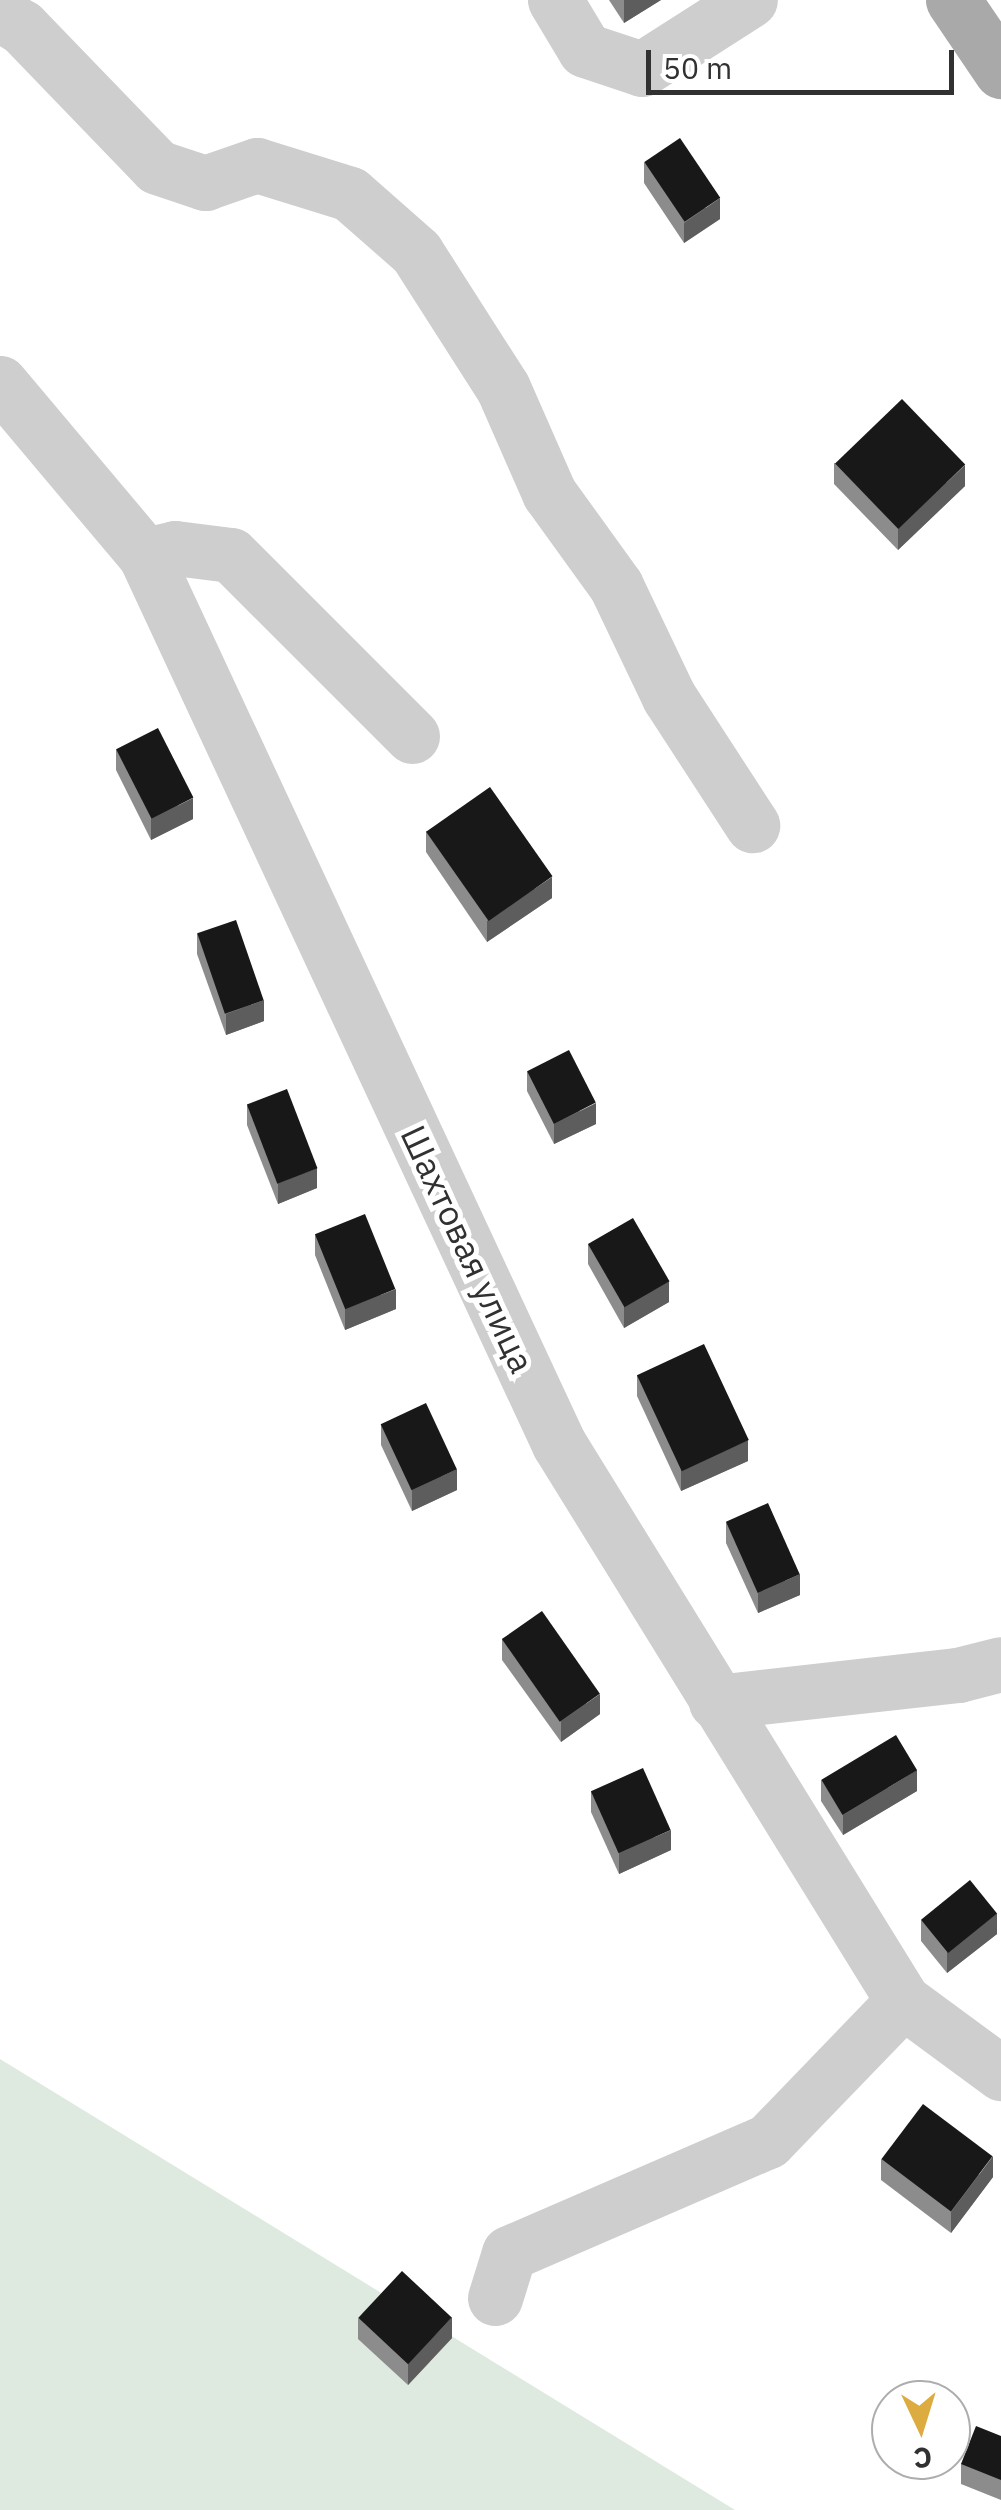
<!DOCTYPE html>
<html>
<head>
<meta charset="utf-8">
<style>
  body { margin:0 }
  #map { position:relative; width:1001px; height:2510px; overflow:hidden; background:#fff; font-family:"IBM Plex Sans",sans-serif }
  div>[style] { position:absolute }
  .green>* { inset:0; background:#deeae0 }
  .minor>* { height:55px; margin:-27.5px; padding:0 27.5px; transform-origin:27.5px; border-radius:27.5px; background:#cecece }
  .major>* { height:55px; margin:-27.5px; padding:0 27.5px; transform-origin:27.5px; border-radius:27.5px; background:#a9a9a9 }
  .wall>* { inset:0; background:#8c8c8c }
  .shaded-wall>* { inset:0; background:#5d5d5d }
  .building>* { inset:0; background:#181818; transform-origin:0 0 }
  span { translate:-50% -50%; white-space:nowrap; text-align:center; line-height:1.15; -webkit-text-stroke:10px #fff; paint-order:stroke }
  .street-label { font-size:35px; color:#313131 }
  .north { position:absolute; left:871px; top:2380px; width:100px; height:100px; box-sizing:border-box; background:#fff; border:2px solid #adadad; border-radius:50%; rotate:176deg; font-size:28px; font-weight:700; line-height:40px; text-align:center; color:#313131 }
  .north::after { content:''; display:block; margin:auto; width:35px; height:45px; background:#dcac40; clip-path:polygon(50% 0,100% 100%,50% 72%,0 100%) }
  .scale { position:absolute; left:646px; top:50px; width:308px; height:45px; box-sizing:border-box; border:5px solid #313131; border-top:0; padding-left:12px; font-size:30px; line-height:35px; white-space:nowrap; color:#313131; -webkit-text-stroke:8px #fff; paint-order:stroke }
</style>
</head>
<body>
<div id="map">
  <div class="green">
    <i style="clip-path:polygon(0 2059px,735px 2510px,0 2510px)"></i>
  </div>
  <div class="minor">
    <i style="left:555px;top:0;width:58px;rotate:59deg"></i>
    <i style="left:585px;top:50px;width:60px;rotate:18.4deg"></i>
    <i style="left:642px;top:69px;width:128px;rotate:-32.6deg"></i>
    <i style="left:0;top:14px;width:26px;rotate:31deg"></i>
    <i style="left:22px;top:27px;width:194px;rotate:46deg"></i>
    <i style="left:157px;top:167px;width:51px;rotate:18.4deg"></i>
    <i style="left:205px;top:183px;width:55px;rotate:-19.1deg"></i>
    <i style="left:257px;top:165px;width:97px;rotate:17.3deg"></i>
    <i style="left:350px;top:194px;width:88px;rotate:41.3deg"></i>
    <i style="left:416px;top:252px;width:161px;rotate:57.4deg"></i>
    <i style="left:503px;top:388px;width:115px;rotate:66.3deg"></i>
    <i style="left:549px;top:493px;width:115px;rotate:54.2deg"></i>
    <i style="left:616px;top:586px;width:123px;rotate:64.5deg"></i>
    <i style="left:669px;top:697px;width:153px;rotate:57deg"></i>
    <i style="left:0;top:383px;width:225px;rotate:49.9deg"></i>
    <i style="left:145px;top:555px;width:981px;rotate:65.03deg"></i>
    <i style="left:559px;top:1444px;width:655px;rotate:58.3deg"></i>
    <i style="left:903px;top:2001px;width:122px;rotate:36.3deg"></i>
    <i style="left:145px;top:555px;width:31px;rotate:-13deg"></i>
    <i style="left:175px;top:548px;width:56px;rotate:7.1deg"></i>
    <i style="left:231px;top:555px;width:256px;rotate:45deg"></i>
    <i style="left:716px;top:1702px;width:244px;rotate:-6.4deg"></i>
    <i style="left:958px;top:1675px;width:44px;rotate:-14.3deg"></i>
    <i style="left:495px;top:2298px;width:47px;rotate:-72.7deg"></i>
    <i style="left:509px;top:2253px;width:282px;rotate:-23.4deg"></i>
    <i style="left:768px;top:2141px;width:194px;rotate:-46deg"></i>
  </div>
  <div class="major">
    <i style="left:953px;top:0;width:86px;rotate:55.9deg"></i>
  </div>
  <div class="wall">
    <i style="clip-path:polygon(609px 0,661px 0,624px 23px)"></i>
    <i style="clip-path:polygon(644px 162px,720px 219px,684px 243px,644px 183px)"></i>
    <i style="clip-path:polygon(834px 463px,965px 486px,898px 550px,834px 484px)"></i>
    <i style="clip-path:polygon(116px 749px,193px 819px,151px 840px,116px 770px)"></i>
    <i style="clip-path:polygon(426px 831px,552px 898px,487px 942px,426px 852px)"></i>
    <i style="clip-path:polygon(197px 933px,264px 1021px,226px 1035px,197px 954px)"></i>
    <i style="clip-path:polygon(527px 1071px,596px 1124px,554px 1144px,527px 1091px)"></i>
    <i style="clip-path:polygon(247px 1105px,317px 1188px,278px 1204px,247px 1125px)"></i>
    <i style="clip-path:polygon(315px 1235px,396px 1309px,345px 1330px,315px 1255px)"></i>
    <i style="clip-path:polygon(588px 1244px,669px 1302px,624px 1328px,588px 1264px)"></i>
    <i style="clip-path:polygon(637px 1375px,748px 1461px,681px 1491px,637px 1396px)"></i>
    <i style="clip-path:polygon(381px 1424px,457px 1490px,412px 1511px,381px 1445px)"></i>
    <i style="clip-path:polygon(726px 1522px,800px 1595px,758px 1613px,726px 1543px)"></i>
    <i style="clip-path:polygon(502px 1639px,600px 1714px,561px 1742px,502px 1660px)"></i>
    <i style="clip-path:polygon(821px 1780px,917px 1791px,843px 1835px,821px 1801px)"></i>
    <i style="clip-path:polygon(591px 1791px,671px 1850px,619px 1874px,591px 1812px)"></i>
    <i style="clip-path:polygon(921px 1920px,997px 1934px,947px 1973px,921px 1941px)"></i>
    <i style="clip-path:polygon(881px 2159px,993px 2177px,951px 2233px,881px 2180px)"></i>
    <i style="clip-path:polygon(358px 2318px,452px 2338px,408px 2385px,358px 2339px)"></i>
    <i style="clip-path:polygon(1001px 2436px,1001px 2500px,961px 2484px,961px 2464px)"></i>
  </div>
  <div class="shaded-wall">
    <i style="clip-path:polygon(624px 0,661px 0,624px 23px)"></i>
    <i style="clip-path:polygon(720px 198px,720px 219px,684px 243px,684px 223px)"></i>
    <i style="clip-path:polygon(965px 465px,965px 486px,898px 550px,898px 529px)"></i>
    <i style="clip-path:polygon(193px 798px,193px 819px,151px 840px,151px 819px)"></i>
    <i style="clip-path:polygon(552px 877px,552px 898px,487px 942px,487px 921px)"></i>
    <i style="clip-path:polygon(264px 1000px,264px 1021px,226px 1035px,226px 1014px)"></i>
    <i style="clip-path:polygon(596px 1103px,596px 1124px,554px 1144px,554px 1124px)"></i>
    <i style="clip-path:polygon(317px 1168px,317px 1188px,278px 1204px,278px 1183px)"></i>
    <i style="clip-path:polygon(669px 1281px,669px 1302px,624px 1328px,624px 1307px)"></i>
    <i style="clip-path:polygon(396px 1289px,396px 1309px,345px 1330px,345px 1309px)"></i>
    <i style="clip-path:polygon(748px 1440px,748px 1461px,681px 1491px,681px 1470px)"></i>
    <i style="clip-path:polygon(457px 1469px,457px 1490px,412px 1511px,412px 1490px)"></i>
    <i style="clip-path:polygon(800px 1574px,800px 1595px,758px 1613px,758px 1593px)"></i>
    <i style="clip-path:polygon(600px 1694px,600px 1714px,561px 1742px,561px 1721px)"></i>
    <i style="clip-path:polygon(917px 1770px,917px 1791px,843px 1835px,843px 1815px)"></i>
    <i style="clip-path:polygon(671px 1830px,671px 1850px,619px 1874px,619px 1853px)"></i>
    <i style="clip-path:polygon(997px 1913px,997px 1934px,947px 1973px,947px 1952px)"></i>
    <i style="clip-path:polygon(993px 2156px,993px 2177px,951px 2233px,951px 2212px)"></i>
    <i style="clip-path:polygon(452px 2317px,452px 2338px,408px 2385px,408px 2364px)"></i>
  </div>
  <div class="building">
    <i style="left:680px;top:138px;width:72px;height:43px;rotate:56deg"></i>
    <i style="left:902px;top:399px;width:91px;height:93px;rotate:46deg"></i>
    <i style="left:158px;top:728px;width:78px;height:47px;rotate:63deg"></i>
    <i style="left:490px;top:787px;width:109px;height:78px;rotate:55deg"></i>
    <i style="left:236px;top:920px;width:85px;height:41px;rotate:71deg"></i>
    <i style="left:569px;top:1050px;width:59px;height:47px;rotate:63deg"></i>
    <i style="left:287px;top:1089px;width:85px;height:43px;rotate:69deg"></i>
    <i style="left:365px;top:1214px;width:81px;height:54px;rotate:68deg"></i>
    <i style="left:633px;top:1218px;width:73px;height:52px;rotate:60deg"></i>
    <i style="left:704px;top:1344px;width:106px;height:74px;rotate:65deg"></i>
    <i style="left:426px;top:1403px;width:73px;height:50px;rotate:65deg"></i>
    <i style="left:768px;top:1503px;width:78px;height:46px;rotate:66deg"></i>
    <i style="left:542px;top:1611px;width:101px;height:49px;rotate:55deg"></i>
    <i style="left:896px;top:1735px;width:41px;height:87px;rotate:59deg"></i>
    <i style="left:643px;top:1768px;width:68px;height:57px;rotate:66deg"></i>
    <i style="left:970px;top:1880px;width:43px;height:63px;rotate:51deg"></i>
    <i style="left:923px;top:2104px;width:87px;height:69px;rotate:37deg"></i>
    <i style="left:402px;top:2271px;width:68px;height:64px;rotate:43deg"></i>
    <i style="clip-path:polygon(976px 2426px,1001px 2436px,1001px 2480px,961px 2464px)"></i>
  </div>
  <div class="street-label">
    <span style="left:468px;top:1249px;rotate:65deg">Шахтовая улица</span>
  </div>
  <div class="north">С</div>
  <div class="scale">50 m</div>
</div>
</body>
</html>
